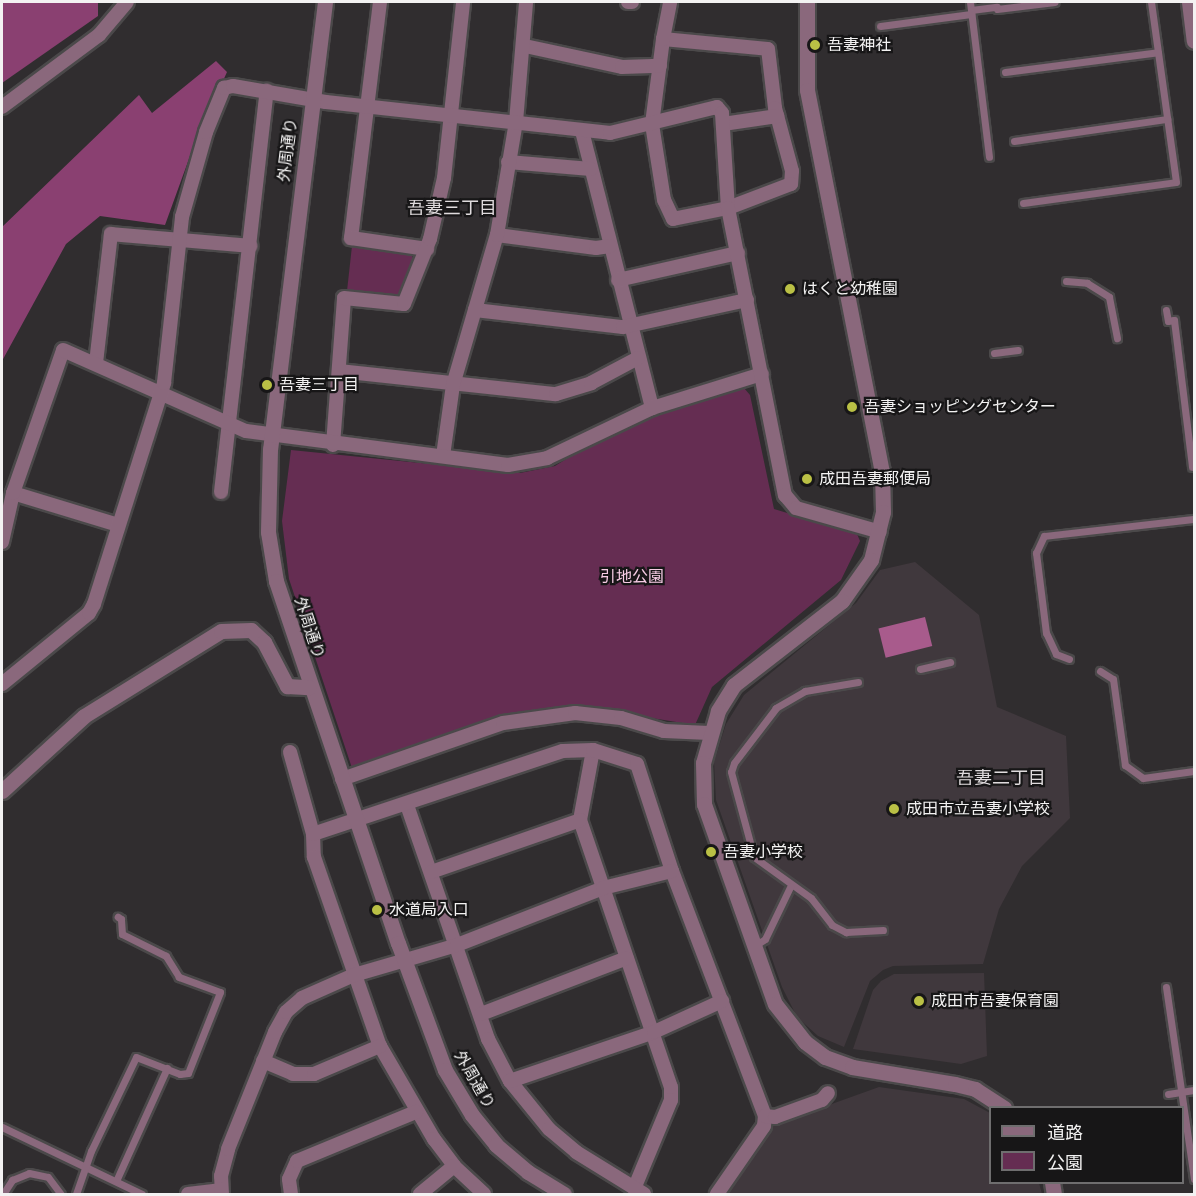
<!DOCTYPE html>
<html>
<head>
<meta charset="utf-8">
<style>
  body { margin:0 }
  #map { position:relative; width:1196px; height:1196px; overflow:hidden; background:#302d2f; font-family:"Nunito Sans","Noto Sans JP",sans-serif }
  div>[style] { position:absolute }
  .built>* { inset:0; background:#40383d }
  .green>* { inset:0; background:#652d52 }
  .forest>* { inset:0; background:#8a4071 }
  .water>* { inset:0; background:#a85b8c; transform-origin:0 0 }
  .roads { filter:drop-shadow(2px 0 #4b494a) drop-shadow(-2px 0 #4b494a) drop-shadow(0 2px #4b494a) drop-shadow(0 -2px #4b494a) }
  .service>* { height:7px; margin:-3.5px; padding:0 3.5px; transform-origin:3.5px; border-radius:3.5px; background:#8a687c }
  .minor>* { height:14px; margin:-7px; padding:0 7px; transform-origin:7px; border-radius:7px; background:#8a687c }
  .tertiary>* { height:15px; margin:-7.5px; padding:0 7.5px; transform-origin:7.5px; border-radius:7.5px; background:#8a687c }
  .dots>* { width:16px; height:16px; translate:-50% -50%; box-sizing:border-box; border:3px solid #171617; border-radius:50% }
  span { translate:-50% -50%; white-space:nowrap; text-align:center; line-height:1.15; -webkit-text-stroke:4.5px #171617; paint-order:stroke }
  .poi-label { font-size:16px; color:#f3f2f2 }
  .left { translate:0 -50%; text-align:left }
  .street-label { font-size:16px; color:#f3f2f2 }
  .park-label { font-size:16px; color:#f7cce5 }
  .neighbourhood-label { font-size:18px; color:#dfdbdd }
  .frame { position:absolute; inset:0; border:3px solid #f3f2f2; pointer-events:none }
  .legend { position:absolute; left:989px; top:1106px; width:195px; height:78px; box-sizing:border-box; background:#171617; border:2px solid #6f6e6f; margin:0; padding:8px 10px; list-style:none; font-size:18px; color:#f3f2f2 }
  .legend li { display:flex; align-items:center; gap:12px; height:30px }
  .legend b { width:30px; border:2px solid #6f6e6f }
</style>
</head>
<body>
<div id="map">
  <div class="built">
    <i style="clip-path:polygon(915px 562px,979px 615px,997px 707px,1066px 736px,1070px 818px,1022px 866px,999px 909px,983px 964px,893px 966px,883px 970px,870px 981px,844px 1047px,818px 1036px,797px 1017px,782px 987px,716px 800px,714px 762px,726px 724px,744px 695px,856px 603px,880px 570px)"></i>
    <i style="clip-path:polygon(984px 973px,987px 1056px,961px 1064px,853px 1049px,873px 990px,881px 981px,894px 974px)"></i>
    <i style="clip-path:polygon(879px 1087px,964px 1099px,990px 1113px,990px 1182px,1039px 1183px,1042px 1194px,722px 1194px,765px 1128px)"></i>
  </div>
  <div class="green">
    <i style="clip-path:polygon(352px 246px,405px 251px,412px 256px,414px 261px,400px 295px,347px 291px)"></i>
    <i style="clip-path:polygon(744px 388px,750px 395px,774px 509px,857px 534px,860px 541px,841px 580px,712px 687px,695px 725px,577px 706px,530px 711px,353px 771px,289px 579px,282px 521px,291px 450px,520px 473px,555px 466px,587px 446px,678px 403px)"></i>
  </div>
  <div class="forest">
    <i style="clip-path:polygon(2px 2px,98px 2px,98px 16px,2px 83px)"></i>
    <i style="clip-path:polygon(216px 61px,227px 72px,194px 145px,165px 225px,100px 216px,66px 244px,2px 361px,2px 227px,139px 95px,152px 113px)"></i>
  </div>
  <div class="water">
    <i style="left:925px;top:617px;width:30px;height:48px;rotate:76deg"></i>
  </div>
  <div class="roads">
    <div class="service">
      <i style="left:970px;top:2px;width:156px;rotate:83deg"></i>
      <i style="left:997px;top:9px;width:58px;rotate:-6.9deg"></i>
      <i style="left:971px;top:10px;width:26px;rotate:-7deg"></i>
      <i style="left:880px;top:26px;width:92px;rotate:-7.5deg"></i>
      <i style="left:1005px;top:72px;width:154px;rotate:-7.4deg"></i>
      <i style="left:1014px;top:141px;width:155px;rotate:-8.2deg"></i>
      <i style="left:1023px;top:203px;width:154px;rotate:-7.8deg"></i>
      <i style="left:1176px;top:182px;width:182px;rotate:-97.9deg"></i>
      <i style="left:1066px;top:281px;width:21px;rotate:5deg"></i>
      <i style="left:1087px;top:283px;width:26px;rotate:32deg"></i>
      <i style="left:1109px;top:297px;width:42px;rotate:79deg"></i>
      <i style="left:1166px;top:310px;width:11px;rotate:80deg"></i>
      <i style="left:1168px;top:321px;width:6px;rotate:-9deg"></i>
      <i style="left:1174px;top:320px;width:148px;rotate:83deg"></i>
      <i style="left:994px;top:353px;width:24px;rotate:-7deg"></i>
      <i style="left:1069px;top:659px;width:14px;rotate:-159deg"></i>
      <i style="left:1056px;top:654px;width:23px;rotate:-115deg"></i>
      <i style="left:1046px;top:633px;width:81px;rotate:-97.1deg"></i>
      <i style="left:1036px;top:553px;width:19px;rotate:-65deg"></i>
      <i style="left:1044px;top:536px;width:151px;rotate:-6.5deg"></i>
      <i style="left:920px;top:669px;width:31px;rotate:-13deg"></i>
      <i style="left:1100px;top:671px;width:15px;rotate:32deg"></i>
      <i style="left:1113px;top:679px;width:87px;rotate:82.1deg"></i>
      <i style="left:1125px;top:765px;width:22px;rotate:36deg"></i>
      <i style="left:1143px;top:778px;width:51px;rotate:-7.8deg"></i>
      <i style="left:858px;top:682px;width:54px;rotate:170.4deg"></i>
      <i style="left:805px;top:691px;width:34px;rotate:150deg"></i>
      <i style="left:776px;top:708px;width:69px;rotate:127.4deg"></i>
      <i style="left:734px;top:763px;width:9px;rotate:108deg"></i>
      <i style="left:731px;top:772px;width:88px;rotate:74.9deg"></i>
      <i style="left:754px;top:857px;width:70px;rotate:35.7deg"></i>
      <i style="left:811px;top:898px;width:34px;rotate:52deg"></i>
      <i style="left:832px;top:925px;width:16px;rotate:27deg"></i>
      <i style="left:846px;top:932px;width:37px;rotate:-3deg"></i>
      <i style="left:754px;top:946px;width:13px;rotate:-32deg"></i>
      <i style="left:765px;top:939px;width:58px;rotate:-64.3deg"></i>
      <i style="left:1166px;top:987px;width:194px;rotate:81.7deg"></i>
      <i style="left:1168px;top:1094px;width:26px;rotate:-9deg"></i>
      <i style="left:2px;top:1127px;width:155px;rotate:25.6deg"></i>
      <i style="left:116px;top:1181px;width:124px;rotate:-65.7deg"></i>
      <i style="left:3px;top:1194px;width:17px;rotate:-57deg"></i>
      <i style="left:12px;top:1180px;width:18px;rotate:-22deg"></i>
      <i style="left:29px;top:1173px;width:19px;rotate:12deg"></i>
      <i style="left:48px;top:1177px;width:21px;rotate:53deg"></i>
      <i style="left:76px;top:1194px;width:46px;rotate:-70.8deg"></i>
      <i style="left:91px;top:1151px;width:104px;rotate:-64.4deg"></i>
      <i style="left:136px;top:1057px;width:47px;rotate:21.1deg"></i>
      <i style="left:180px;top:1074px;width:8px;rotate:-7deg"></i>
      <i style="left:188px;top:1073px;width:87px;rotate:-68.4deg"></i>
      <i style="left:220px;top:992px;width:44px;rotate:-159.9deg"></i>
      <i style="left:179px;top:977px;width:25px;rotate:-122deg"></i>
      <i style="left:166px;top:956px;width:49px;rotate:-153.4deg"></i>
      <i style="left:122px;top:934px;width:15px;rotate:-94deg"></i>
      <i style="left:121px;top:919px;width:4px;rotate:-146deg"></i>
    </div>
    <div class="minor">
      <i style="left:380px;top:2px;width:238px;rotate:97deg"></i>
      <i style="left:351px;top:238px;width:77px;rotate:8.2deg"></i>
      <i style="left:628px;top:2px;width:4px"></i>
      <i style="left:663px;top:39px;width:105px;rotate:5.4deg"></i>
      <i style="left:768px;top:49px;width:59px;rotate:83.2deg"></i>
      <i style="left:775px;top:108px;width:65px;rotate:74.9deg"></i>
      <i style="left:792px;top:171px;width:13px;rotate:94deg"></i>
      <i style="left:791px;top:184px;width:67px;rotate:159.1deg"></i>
      <i style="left:728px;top:208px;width:56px;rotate:168.7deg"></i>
      <i style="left:673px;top:219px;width:21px;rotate:-115deg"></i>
      <i style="left:664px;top:200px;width:77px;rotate:-99deg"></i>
      <i style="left:652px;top:124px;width:86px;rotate:-82.6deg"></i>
      <i style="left:663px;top:39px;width:38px;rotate:-79deg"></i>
      <i style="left:525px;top:46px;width:99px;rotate:12.2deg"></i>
      <i style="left:622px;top:67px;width:38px;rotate:-2deg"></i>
      <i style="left:2px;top:107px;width:121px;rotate:-36.6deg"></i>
      <i style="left:99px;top:35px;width:43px;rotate:-49.7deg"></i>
      <i style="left:723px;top:124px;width:55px;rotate:-8.4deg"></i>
      <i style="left:582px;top:131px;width:286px;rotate:75.8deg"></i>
      <i style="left:508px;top:162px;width:83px;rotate:4.8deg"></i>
      <i style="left:497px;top:235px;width:100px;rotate:7.5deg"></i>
      <i style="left:596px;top:248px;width:14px;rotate:-8deg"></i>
      <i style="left:618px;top:280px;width:123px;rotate:-12.7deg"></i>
      <i style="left:475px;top:310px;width:149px;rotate:6.6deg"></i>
      <i style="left:623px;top:327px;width:127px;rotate:-12.3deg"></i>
      <i style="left:96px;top:363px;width:130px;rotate:-83.4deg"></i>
      <i style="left:111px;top:234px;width:140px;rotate:4.9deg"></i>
      <i style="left:339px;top:371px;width:218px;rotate:6.1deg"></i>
      <i style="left:556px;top:394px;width:37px;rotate:-17deg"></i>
      <i style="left:591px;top:383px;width:53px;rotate:-28deg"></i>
      <i style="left:333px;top:445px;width:147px;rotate:-85.7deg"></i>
      <i style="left:344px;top:298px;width:60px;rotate:5.7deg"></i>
      <i style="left:404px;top:304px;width:70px;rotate:-68.2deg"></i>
      <i style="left:430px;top:239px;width:63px;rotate:-77.1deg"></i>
      <i style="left:444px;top:178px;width:177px;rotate:-83.8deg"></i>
      <i style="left:443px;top:456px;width:72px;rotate:-82deg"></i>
      <i style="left:453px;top:385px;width:156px;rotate:-73.7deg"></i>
      <i style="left:497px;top:235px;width:115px;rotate:-80.5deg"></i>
      <i style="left:516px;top:122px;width:120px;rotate:-85.2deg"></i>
      <i style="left:221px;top:492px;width:404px;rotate:-83.5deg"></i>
      <i style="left:13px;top:493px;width:110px;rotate:16.9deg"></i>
      <i style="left:2px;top:542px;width:50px;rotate:-77.3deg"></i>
      <i style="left:13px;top:493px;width:151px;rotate:-70.7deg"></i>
      <i style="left:63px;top:350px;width:200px;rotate:23.9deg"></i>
      <i style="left:246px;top:431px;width:264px;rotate:7.4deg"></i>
      <i style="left:508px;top:465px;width:40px;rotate:-10deg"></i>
      <i style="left:547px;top:458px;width:116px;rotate:-25.5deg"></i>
      <i style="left:652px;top:408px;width:115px;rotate:-17.2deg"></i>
      <i style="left:2px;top:684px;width:112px;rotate:-39.2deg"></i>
      <i style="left:89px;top:613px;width:10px;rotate:-61deg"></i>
      <i style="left:94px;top:604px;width:232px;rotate:-72.4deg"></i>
      <i style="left:164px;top:383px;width:167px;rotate:-83.8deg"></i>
      <i style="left:182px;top:217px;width:88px;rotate:-74.2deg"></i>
      <i style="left:206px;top:132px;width:48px;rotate:-67.8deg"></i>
      <i style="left:224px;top:88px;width:9px;rotate:-13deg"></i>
      <i style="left:233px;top:86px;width:94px;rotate:9.8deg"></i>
      <i style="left:326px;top:102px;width:286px;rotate:6.2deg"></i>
      <i style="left:610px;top:133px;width:110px;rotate:-13.7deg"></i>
      <i style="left:717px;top:107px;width:8px;rotate:50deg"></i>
      <i style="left:722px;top:113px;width:95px;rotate:86.4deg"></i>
      <i style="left:728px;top:208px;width:293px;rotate:78.8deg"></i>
      <i style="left:785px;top:495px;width:17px;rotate:50deg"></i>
      <i style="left:796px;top:508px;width:87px;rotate:15.9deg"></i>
      <i style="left:593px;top:750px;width:71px;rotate:100.5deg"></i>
      <i style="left:580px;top:820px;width:282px;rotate:71.2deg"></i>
      <i style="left:671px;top:1087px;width:13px;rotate:90deg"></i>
      <i style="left:671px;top:1100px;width:96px;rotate:112.6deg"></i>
      <i style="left:290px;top:752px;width:85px;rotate:74.3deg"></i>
      <i style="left:313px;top:834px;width:23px;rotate:88deg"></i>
      <i style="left:314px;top:857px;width:200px;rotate:70.8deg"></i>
      <i style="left:380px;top:1046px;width:108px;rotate:59.9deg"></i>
      <i style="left:434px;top:1139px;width:34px;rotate:53deg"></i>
      <i style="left:454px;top:1166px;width:41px;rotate:43deg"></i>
      <i style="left:342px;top:779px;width:170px;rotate:-19.2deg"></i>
      <i style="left:503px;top:723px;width:73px;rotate:-7.9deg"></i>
      <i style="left:575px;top:713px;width:46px;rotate:6.2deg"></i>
      <i style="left:621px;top:718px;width:45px;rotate:16.8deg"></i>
      <i style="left:664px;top:731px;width:45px;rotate:2.5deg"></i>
      <i style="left:407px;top:805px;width:248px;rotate:70.9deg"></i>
      <i style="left:488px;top:1039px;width:47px;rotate:62.4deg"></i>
      <i style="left:510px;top:1081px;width:62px;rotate:50.9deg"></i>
      <i style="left:549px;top:1129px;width:35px;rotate:40deg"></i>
      <i style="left:576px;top:1152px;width:80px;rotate:31.7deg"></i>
      <i style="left:313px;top:834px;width:263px;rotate:-18.4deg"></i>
      <i style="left:563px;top:751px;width:30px;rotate:-2deg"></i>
      <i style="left:593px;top:750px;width:46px;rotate:17.7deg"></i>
      <i style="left:637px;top:764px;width:113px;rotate:71.9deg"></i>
      <i style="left:672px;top:871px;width:262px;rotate:69.2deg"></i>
      <i style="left:765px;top:1116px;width:10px;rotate:96deg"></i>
      <i style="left:764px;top:1126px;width:83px;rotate:124.7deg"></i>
      <i style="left:431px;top:872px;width:158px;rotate:-19.2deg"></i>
      <i style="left:481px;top:1014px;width:156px;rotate:-21deg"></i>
      <i style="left:263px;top:1061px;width:33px;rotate:23deg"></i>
      <i style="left:293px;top:1074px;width:21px"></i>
      <i style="left:314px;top:1074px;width:72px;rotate:-23deg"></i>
      <i style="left:510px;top:1081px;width:152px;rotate:-18.8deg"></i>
      <i style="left:654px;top:1032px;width:75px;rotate:-24.5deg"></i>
      <i style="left:765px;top:1116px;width:10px;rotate:6deg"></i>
      <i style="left:775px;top:1117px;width:50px;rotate:-19.9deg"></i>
      <i style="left:822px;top:1100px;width:9px;rotate:-49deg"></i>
      <i style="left:188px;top:1194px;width:32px;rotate:-7deg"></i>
      <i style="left:222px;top:1194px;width:18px;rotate:-93deg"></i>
      <i style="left:221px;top:1176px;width:28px;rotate:-75deg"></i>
      <i style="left:228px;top:1149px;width:126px;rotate:-68.1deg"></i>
      <i style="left:275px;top:1032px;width:23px;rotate:-61deg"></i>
      <i style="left:286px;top:1012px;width:21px;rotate:-41deg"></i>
      <i style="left:302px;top:998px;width:57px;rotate:-23.9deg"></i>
      <i style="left:354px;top:975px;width:107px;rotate:-16.2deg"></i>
      <i style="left:457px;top:945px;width:157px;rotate:-21.3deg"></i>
      <i style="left:603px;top:888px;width:71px;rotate:-13.8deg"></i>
      <i style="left:291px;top:1194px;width:15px;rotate:-98deg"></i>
      <i style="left:289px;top:1179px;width:20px;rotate:-66deg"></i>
      <i style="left:297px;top:1161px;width:129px;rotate:-22.4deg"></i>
      <i style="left:420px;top:1194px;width:44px;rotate:-39.5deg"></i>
    </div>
    <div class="tertiary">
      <i style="left:325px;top:2px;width:450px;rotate:97deg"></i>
      <i style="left:270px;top:449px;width:83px;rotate:91.4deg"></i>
      <i style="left:268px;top:532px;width:50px;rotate:80.7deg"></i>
      <i style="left:276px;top:581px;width:382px;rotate:71.4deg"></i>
      <i style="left:398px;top:943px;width:135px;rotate:69.7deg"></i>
      <i style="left:445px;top:1070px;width:52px;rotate:59deg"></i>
      <i style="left:472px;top:1115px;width:38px;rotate:51deg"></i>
      <i style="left:496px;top:1145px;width:42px;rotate:40.2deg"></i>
      <i style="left:528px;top:1172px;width:42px;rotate:31.4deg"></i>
      <i style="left:807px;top:2px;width:88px;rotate:90deg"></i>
      <i style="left:807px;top:90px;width:388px;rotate:78.9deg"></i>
      <i style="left:882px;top:471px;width:41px;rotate:88.6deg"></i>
      <i style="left:883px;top:512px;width:49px;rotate:104deg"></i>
      <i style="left:871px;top:560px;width:50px;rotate:125.3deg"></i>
      <i style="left:842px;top:601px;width:137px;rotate:142.1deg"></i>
      <i style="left:734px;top:685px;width:31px;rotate:122deg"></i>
      <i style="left:718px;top:711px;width:54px;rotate:106.1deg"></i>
      <i style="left:703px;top:763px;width:41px;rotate:88.6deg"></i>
      <i style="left:704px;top:804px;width:212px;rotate:70.5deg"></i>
      <i style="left:775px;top:1004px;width:48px;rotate:51.7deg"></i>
      <i style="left:805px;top:1042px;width:25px;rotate:37deg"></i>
      <i style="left:825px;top:1057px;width:29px;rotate:20deg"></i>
      <i style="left:852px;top:1067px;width:104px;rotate:9.4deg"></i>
      <i style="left:955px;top:1084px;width:21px;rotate:14deg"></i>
      <i style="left:975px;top:1089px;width:35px;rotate:33deg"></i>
      <i style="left:1189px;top:2px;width:39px;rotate:83deg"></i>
      <i style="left:2px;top:791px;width:111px;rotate:-42.4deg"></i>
      <i style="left:84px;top:716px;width:161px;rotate:-31.8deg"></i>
      <i style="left:221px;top:631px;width:30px;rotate:-2deg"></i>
      <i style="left:251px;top:630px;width:18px;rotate:43deg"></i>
      <i style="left:264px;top:642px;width:50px;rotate:62.4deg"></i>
      <i style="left:287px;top:686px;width:22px;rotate:3deg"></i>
      <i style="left:1052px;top:1182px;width:12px;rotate:81deg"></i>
    </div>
  </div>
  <div class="dots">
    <i style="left:815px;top:45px;background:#bac045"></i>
    <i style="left:790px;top:289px;background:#bac045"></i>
    <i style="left:267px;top:385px;background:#bac045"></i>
    <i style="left:852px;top:407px;background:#bac045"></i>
    <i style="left:807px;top:479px;background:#bac045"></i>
    <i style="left:894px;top:809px;background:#bac045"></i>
    <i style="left:711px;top:852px;background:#bac045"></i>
    <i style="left:377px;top:910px;background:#bac045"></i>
    <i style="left:919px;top:1001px;background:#bac045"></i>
  </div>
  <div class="poi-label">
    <span class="left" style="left:827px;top:45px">吾妻神社</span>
    <span class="left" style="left:802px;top:289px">はくと幼稚園</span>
    <span class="left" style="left:279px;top:385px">吾妻三丁目</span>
    <span class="left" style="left:864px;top:407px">吾妻ショッピングセンター</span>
    <span class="left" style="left:819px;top:479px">成田吾妻郵便局</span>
    <span class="left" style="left:906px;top:809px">成田市立吾妻小学校</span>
    <span class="left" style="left:723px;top:852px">吾妻小学校</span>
    <span class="left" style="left:389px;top:910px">水道局入口</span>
    <span class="left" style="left:931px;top:1001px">成田市吾妻保育園</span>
  </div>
  <div class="street-label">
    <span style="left:288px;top:150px;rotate:-83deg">外周通り</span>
    <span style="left:309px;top:628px;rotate:72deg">外周通り</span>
    <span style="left:474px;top:1080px;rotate:60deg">外周通り</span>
  </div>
  <div class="park-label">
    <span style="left:632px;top:577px">引地公園</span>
  </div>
  <div class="neighbourhood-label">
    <span style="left:452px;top:208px">吾妻三丁目</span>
    <span style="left:1001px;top:778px">吾妻二丁目</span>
  </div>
  <div class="frame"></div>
  <ul class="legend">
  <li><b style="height:8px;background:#8a687c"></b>道路</li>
  <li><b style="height:16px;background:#652d52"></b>公園</li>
  </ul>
</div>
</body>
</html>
